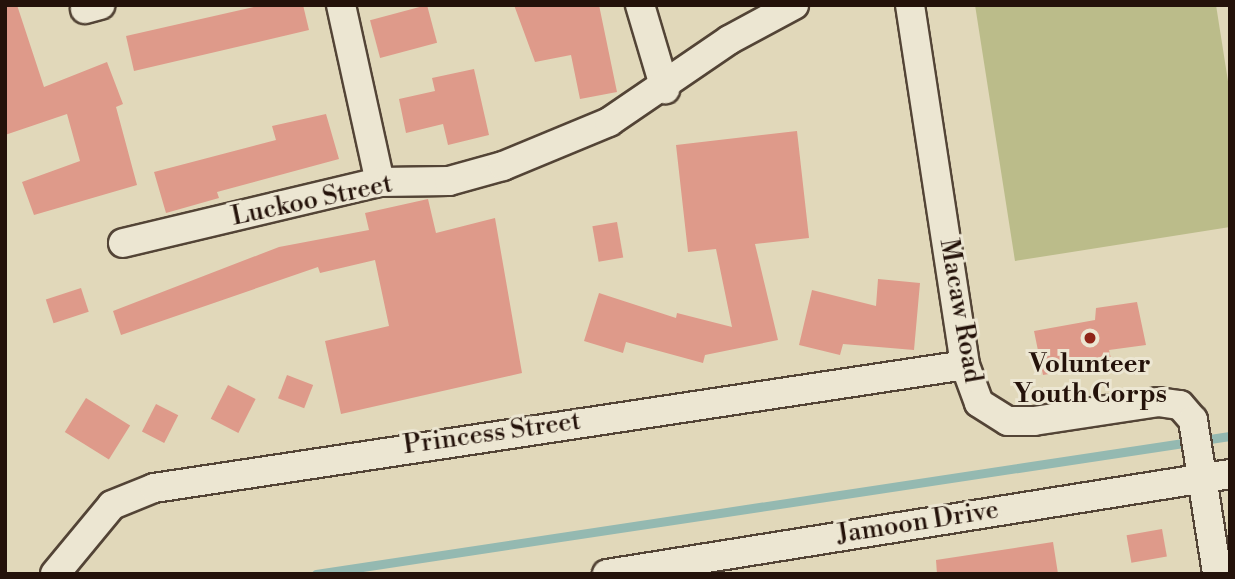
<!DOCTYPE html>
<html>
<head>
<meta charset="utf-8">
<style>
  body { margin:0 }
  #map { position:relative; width:1235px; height:579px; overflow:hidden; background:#e1d8ba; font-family:"Libre Bodoni",serif }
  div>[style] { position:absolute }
  .green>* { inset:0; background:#bbbc8a }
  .stream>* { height:9px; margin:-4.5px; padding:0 4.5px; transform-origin:4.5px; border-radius:4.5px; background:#94b9b1 }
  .building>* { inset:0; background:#de9a8a; transform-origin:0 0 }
  .roads { filter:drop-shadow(2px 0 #534436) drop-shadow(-2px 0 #534436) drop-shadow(0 2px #534436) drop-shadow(0 -2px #534436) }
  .street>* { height:28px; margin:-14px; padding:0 14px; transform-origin:14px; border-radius:14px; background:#ece6d2 }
  .dots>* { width:19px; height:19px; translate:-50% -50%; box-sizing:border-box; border:4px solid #ece6d2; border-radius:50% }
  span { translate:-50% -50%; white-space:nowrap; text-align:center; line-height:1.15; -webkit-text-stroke:6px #ece6d2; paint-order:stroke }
  .street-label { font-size:26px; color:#24120a }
  .poi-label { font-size:26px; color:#24120a; font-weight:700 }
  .frame { position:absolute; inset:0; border:7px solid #24120a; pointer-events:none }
</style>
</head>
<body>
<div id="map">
  <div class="green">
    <i style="clip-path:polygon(975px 5px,1216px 5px,1230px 94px,1230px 227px,1015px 261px)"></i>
  </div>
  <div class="stream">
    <i style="left:316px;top:574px;width:924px;rotate:-8.59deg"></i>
  </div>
  <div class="building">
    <i style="clip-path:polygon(5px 5px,17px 5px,44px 87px,107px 62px,123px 104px,116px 107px,137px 185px,34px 215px,22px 182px,80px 161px,67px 114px,5px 135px)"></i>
    <i style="clip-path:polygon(263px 5px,303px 5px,309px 30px,134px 71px,126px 36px)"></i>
    <i style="left:427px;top:5px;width:39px;height:59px;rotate:75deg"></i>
    <i style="clip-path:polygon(514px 5px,599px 5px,617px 92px,580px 99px,571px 55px,535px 62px)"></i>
    <i style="clip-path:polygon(474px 69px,489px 135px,448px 145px,443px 124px,406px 133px,399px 99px,435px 91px,432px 78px)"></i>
    <i style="clip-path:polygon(326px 114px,339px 159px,217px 192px,219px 198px,166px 213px,154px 172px,276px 140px,272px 126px)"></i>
    <i style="clip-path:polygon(797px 131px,809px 238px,755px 244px,778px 340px,705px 355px,703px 363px,626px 342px,623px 353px,584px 341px,599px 293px,676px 318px,677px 313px,732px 327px,716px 249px,688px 252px,676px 145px)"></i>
    <i style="clip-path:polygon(428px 199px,436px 233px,495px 218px,522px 373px,341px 414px,325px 341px,389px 326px,375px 260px,320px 273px,318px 267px,121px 335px,113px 311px,279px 247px,369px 230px,365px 213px)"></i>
    <i style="left:617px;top:222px;width:36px;height:25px;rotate:80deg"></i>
    <i style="clip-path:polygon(878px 279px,920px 283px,914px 350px,843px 344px,840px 355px,799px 345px,812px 290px,876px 306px)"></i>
    <i style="left:81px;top:288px;width:25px;height:37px;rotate:72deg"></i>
    <i style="clip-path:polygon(1137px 302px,1146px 345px,1109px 350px,1112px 363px,1043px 375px,1034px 331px,1095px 320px,1096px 308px)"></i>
    <i style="left:287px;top:375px;width:28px;height:25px;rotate:21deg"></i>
    <i style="left:228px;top:385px;width:31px;height:38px;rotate:27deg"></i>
    <i style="left:86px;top:398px;width:52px;height:40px;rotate:32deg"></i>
    <i style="left:156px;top:404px;width:25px;height:31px;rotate:27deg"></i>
    <i style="left:1162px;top:529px;width:28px;height:36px;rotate:80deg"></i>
    <i style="clip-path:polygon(1053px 542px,1058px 574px,937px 574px,936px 560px)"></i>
  </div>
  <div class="roads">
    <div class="street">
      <i style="left:341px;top:5px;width:181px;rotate:77.6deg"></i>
      <i style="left:640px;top:5px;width:88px;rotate:73.4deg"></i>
      <i style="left:910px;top:5px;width:364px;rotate:81.3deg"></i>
      <i style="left:965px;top:365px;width:40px;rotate:69.8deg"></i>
      <i style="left:979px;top:403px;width:34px;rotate:32deg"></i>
      <i style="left:1008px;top:421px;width:26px"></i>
      <i style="left:1034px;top:421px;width:125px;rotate:-8.7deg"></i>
      <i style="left:1158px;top:402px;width:22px;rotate:8deg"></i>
      <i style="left:1180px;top:405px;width:20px;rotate:49deg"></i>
      <i style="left:1193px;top:420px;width:156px;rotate:81.1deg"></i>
      <i style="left:85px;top:9px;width:16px;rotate:-15deg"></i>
      <i style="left:123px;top:243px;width:264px;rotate:-13.4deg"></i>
      <i style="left:380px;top:182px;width:69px;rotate:-0.8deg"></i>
      <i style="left:449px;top:181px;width:56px;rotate:-15.5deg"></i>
      <i style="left:503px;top:166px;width:115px;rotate:-22.5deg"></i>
      <i style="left:609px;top:122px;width:145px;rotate:-34.3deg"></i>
      <i style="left:729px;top:40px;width:74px;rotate:-28.3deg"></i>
      <i style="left:55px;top:574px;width:89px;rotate:-50.4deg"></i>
      <i style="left:112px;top:505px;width:45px;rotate:-22deg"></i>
      <i style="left:154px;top:488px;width:820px;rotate:-8.62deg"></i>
      <i style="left:607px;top:574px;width:631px;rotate:-9.12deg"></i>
    </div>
  </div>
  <div class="dots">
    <i style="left:1090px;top:338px;background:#8f2418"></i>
  </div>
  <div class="street-label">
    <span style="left:312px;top:201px;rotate:-12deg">Luckoo Street</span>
    <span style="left:960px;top:311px;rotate:80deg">Macaw Road</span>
    <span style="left:492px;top:434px;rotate:-8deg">Princess Street</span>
    <span style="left:918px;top:523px;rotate:-9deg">Jamoon Drive</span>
  </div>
  <div class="poi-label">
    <span style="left:1090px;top:380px">Volunteer<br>Youth Corps</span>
  </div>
  <div class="frame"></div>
</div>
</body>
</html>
